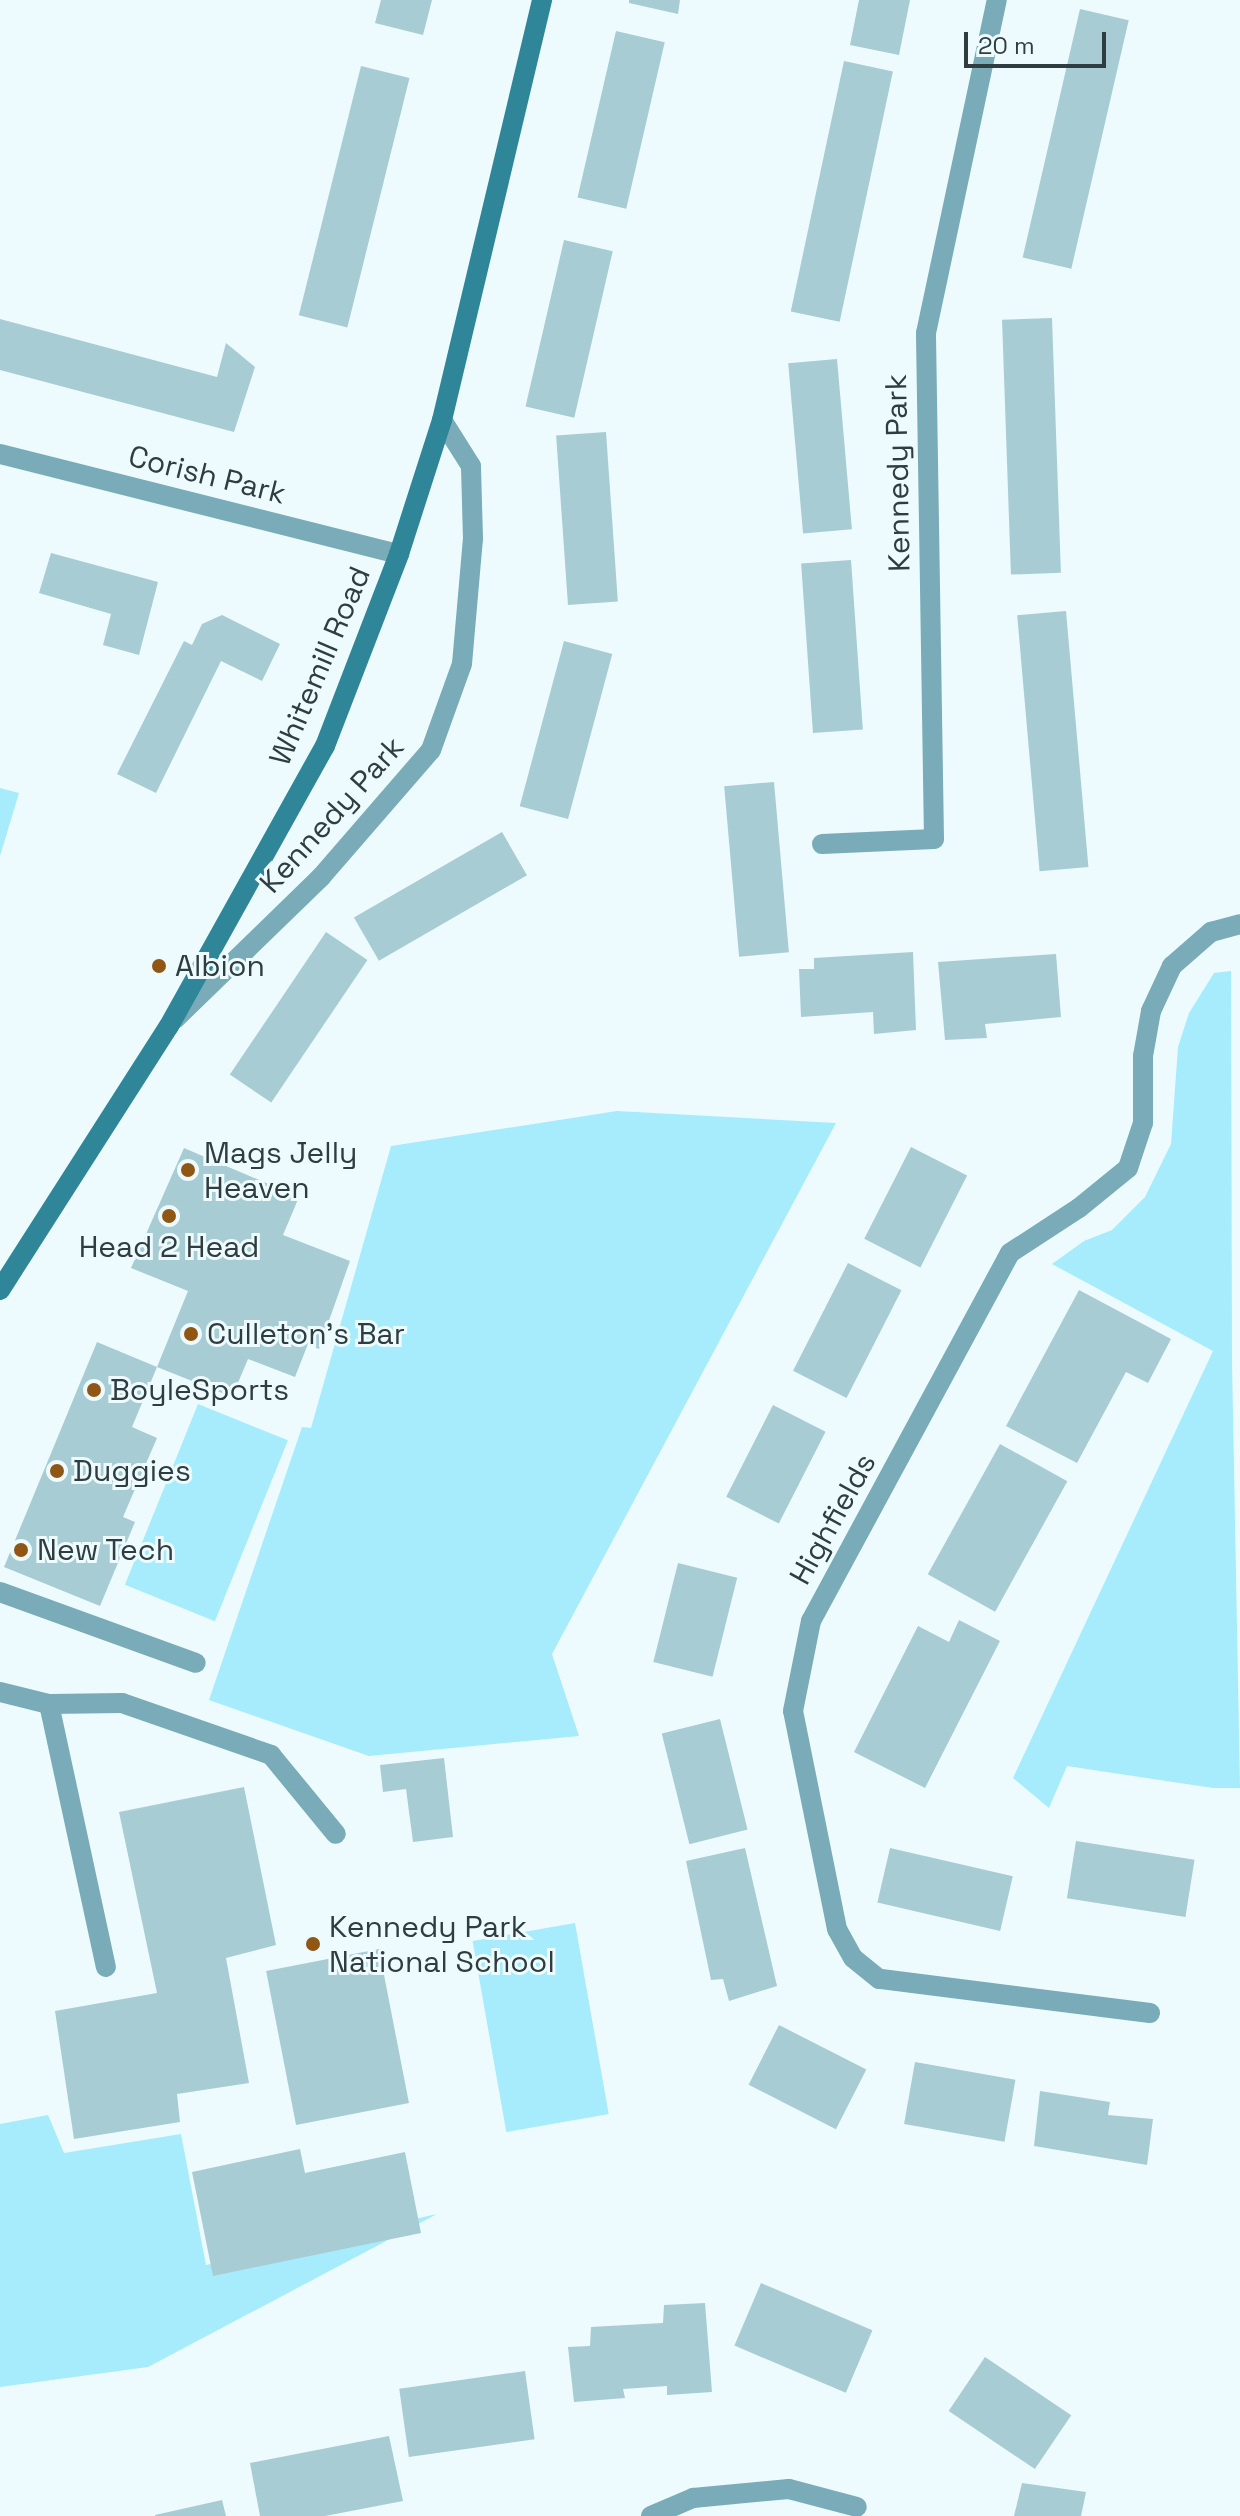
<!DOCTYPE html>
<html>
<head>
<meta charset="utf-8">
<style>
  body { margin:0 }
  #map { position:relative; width:1240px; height:2516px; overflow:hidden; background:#edfbfe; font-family:"Space Grotesk",sans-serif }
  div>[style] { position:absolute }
  .green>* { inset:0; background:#a6ecfc; transform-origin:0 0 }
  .building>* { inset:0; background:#a8ccd4; transform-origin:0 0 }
  .lane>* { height:20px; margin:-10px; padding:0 10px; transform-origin:10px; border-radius:10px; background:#79acb8 }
  .street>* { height:20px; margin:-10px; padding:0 10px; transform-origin:10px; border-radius:10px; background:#79acb8 }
  .secondary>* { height:20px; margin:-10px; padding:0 10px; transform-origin:10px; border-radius:10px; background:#2e8698 }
  .dots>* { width:22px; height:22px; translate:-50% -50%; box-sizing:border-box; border:4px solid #edfbfe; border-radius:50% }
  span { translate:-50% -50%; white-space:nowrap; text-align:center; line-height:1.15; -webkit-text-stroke:6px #edfbfe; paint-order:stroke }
  .street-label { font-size:30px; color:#2f3d40 }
  .poi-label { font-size:30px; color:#2f3d40 }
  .left { translate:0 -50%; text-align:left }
  .scale { position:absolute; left:964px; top:32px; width:142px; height:36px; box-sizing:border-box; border:4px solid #2f3d40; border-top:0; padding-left:10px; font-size:24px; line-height:28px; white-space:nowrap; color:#2f3d40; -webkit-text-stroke:6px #edfbfe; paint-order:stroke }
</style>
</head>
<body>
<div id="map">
  <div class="green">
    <i style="clip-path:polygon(0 788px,19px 793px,0 856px)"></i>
    <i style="clip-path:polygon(1231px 971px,1232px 1362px,1240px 1788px,1213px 1788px,1067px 1766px,1049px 1808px,1013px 1778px,1213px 1351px,1052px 1264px,1084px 1241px,1112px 1230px,1145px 1197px,1171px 1144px,1178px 1047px,1189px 1013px,1214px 973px)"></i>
    <i style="clip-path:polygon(617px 1111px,836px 1123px,552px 1654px,579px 1736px,369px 1756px,209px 1700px,302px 1427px,311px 1428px,391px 1146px)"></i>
    <i style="left:198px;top:1404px;width:97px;height:195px;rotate:22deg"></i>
    <i style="left:575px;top:1923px;width:194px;height:104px;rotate:80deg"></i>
    <i style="clip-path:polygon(48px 2115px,64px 2153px,181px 2134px,206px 2265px,437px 2214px,148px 2367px,0 2387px,0 2124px)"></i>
  </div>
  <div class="building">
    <i style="clip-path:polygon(381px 0,432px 0,423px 35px,375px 23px)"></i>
    <i style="clip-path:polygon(629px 0,680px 0,678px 14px,629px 3px)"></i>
    <i style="clip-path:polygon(859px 0,910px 0,899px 55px,850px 45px)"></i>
    <i style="left:1080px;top:9px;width:50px;height:255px;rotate:13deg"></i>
    <i style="left:616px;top:31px;width:50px;height:171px;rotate:13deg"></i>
    <i style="left:844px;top:61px;width:50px;height:256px;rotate:12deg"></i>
    <i style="left:361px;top:66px;width:50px;height:257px;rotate:14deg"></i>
    <i style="left:564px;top:240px;width:50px;height:171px;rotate:13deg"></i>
    <i style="left:1052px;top:318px;width:255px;height:50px;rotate:88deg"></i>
    <i style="clip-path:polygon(0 319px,217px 377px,226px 343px,255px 367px,234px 432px,0 370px)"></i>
    <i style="left:837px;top:359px;width:171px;height:49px;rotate:85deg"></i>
    <i style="left:606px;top:432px;width:170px;height:50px;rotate:86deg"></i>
    <i style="clip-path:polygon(51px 553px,158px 582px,139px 655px,103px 645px,111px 614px,39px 593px)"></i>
    <i style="left:851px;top:560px;width:170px;height:50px;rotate:86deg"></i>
    <i style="left:1066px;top:611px;width:257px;height:49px;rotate:85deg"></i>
    <i style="clip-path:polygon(222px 615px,280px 644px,262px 681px,221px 661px,156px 793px,117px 774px,184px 641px,192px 645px,202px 624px)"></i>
    <i style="left:564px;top:641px;width:50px;height:171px;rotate:15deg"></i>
    <i style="left:774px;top:782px;width:171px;height:50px;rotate:85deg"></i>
    <i style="left:502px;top:832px;width:50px;height:171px;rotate:60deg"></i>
    <i style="left:326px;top:932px;width:50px;height:172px;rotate:34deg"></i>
    <i style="clip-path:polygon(913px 952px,916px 1030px,874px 1034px,873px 1012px,801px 1017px,799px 969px,814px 969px,814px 958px)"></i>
    <i style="clip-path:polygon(1056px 954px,1061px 1017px,985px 1024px,987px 1038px,945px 1040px,938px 962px)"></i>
    <i style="left:911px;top:1147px;width:63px;height:103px;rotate:27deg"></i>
    <i style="clip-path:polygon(184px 1148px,299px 1197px,283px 1235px,350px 1261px,319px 1349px,308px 1344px,295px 1377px,248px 1359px,232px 1397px,157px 1367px,188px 1291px,131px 1268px)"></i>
    <i style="left:848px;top:1263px;width:60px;height:121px;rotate:27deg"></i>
    <i style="clip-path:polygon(1079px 1290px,1171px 1339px,1148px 1383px,1126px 1372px,1077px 1463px,1006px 1426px)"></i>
    <i style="clip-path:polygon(97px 1342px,157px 1367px,132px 1427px,157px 1438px,123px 1517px,135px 1522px,100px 1606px,4px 1567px)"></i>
    <i style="left:773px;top:1405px;width:59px;height:103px;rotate:27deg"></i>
    <i style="left:1000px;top:1444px;width:77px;height:149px;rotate:29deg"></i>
    <i style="left:678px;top:1563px;width:61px;height:102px;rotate:14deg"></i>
    <i style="clip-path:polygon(959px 1620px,1000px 1641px,925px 1788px,854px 1752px,918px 1626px,949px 1642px)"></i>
    <i style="left:720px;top:1719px;width:114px;height:60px;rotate:76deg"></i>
    <i style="clip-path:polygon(444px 1758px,453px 1837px,413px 1842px,406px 1789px,383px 1792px,380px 1765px)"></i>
    <i style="clip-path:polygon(244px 1787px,276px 1945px,226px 1958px,249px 2083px,177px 2094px,180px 2122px,74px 2139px,55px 2011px,157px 1993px,119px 1812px)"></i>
    <i style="left:1076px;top:1841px;width:120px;height:58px;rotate:9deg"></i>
    <i style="clip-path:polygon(745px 1848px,777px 1986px,729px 2001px,723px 1979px,711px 1980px,686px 1861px)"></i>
    <i style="left:890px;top:1848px;width:126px;height:56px;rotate:13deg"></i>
    <i style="left:379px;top:1949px;width:157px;height:115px;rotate:79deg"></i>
    <i style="left:779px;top:2025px;width:98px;height:67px;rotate:27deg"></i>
    <i style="left:915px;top:2062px;width:102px;height:63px;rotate:10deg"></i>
    <i style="clip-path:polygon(1040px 2091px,1110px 2102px,1108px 2115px,1153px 2119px,1147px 2165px,1034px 2146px)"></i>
    <i style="clip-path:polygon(300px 2149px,305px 2173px,405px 2152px,421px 2233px,213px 2276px,192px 2172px)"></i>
    <i style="left:761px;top:2283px;width:121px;height:68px;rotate:23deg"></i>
    <i style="clip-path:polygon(705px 2303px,712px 2392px,667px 2395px,667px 2386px,623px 2389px,625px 2398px,574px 2402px,568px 2347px,590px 2346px,591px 2327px,663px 2323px,664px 2305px)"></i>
    <i style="left:985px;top:2357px;width:104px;height:65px;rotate:34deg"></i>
    <i style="left:525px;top:2371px;width:69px;height:127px;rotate:82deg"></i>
    <i style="clip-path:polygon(389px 2436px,403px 2501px,325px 2516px,260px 2516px,250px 2463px)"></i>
    <i style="clip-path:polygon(1022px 2483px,1086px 2492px,1081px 2516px,1014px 2516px)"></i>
    <i style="clip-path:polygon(222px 2500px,226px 2516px,155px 2516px,155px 2515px)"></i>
  </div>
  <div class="lane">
    <i style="left:0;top:1592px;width:208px;rotate:19.9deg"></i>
    <i style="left:0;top:1692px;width:50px;rotate:13.8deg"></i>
    <i style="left:49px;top:1704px;width:269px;rotate:77.8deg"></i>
    <i style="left:49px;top:1704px;width:73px;rotate:-0.8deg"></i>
    <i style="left:122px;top:1703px;width:158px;rotate:19.2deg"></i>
    <i style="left:271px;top:1755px;width:102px;rotate:50.6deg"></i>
  </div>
  <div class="street">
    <i style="left:0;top:454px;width:411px;rotate:14.1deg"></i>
    <i style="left:822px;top:844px;width:112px;rotate:-2.6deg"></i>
    <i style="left:934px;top:839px;width:506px;rotate:-90.91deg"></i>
    <i style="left:926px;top:333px;width:340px;rotate:-78deg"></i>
    <i style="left:175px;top:1019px;width:204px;rotate:-44.2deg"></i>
    <i style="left:321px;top:877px;width:168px;rotate:-49.1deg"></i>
    <i style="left:431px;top:750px;width:91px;rotate:-70.2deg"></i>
    <i style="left:462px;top:664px;width:125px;rotate:-85deg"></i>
    <i style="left:473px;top:539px;width:73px;rotate:-91.6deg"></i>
    <i style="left:471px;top:466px;width:54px;rotate:-122.2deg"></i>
    <i style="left:1150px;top:2013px;width:273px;rotate:-172.8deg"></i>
    <i style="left:879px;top:1979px;width:33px;rotate:-141deg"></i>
    <i style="left:853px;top:1958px;width:33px;rotate:-119deg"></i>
    <i style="left:837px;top:1929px;width:222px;rotate:-101.4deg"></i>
    <i style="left:793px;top:1711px;width:92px;rotate:-78.7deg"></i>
    <i style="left:811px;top:1621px;width:418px;rotate:-61.6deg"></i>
    <i style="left:1010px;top:1253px;width:82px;rotate:-33.1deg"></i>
    <i style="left:1079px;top:1208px;width:63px;rotate:-39.2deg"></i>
    <i style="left:1128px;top:1168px;width:47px;rotate:-71.6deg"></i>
    <i style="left:1143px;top:1123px;width:67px;rotate:-90deg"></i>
    <i style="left:1143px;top:1056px;width:46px;rotate:-79.9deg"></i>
    <i style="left:1151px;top:1011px;width:50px;rotate:-65deg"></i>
    <i style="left:1172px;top:966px;width:52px;rotate:-41.1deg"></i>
    <i style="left:1211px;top:932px;width:30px;rotate:-15deg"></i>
    <i style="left:651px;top:2516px;width:46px;rotate:-23.2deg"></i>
    <i style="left:693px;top:2498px;width:96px;rotate:-5.4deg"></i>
    <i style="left:789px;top:2489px;width:70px;rotate:14.8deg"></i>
  </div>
  <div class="secondary">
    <i style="left:0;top:1290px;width:313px;rotate:-57.4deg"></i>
    <i style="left:169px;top:1026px;width:321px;rotate:-60.9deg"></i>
    <i style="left:325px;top:746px;width:206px;rotate:-68.9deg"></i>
    <i style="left:399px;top:554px;width:141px;rotate:-72.2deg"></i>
    <i style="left:442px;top:420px;width:432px;rotate:-76.6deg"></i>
  </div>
  <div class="dots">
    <i style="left:159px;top:966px;background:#905613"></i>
    <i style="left:188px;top:1170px;background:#905613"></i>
    <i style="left:169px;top:1216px;background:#905613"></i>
    <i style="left:191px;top:1334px;background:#905613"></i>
    <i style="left:94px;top:1390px;background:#905613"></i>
    <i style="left:57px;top:1471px;background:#905613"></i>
    <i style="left:21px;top:1550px;background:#905613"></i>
    <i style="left:313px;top:1944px;background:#905613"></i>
  </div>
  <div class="street-label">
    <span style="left:898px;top:473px;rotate:-91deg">Kennedy Park</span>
    <span style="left:207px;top:475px;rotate:14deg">Corish Park</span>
    <span style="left:320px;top:666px;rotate:-67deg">Whitemill Road</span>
    <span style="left:332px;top:815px;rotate:-48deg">Kennedy Park</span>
    <span style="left:833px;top:1519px;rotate:-61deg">Highfields</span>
  </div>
  <div class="poi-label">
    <span class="left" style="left:175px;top:966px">Albion</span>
    <span class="left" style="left:204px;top:1170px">Mags Jelly<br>Heaven</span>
    <span style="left:169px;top:1247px">Head 2 Head</span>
    <span class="left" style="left:207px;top:1334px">Culleton's Bar</span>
    <span class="left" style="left:110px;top:1390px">BoyleSports</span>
    <span class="left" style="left:73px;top:1471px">Duggies</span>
    <span class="left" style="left:37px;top:1550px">New Tech</span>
    <span class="left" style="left:329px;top:1944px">Kennedy Park<br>National School</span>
  </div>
  <div class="scale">20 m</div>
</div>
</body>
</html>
